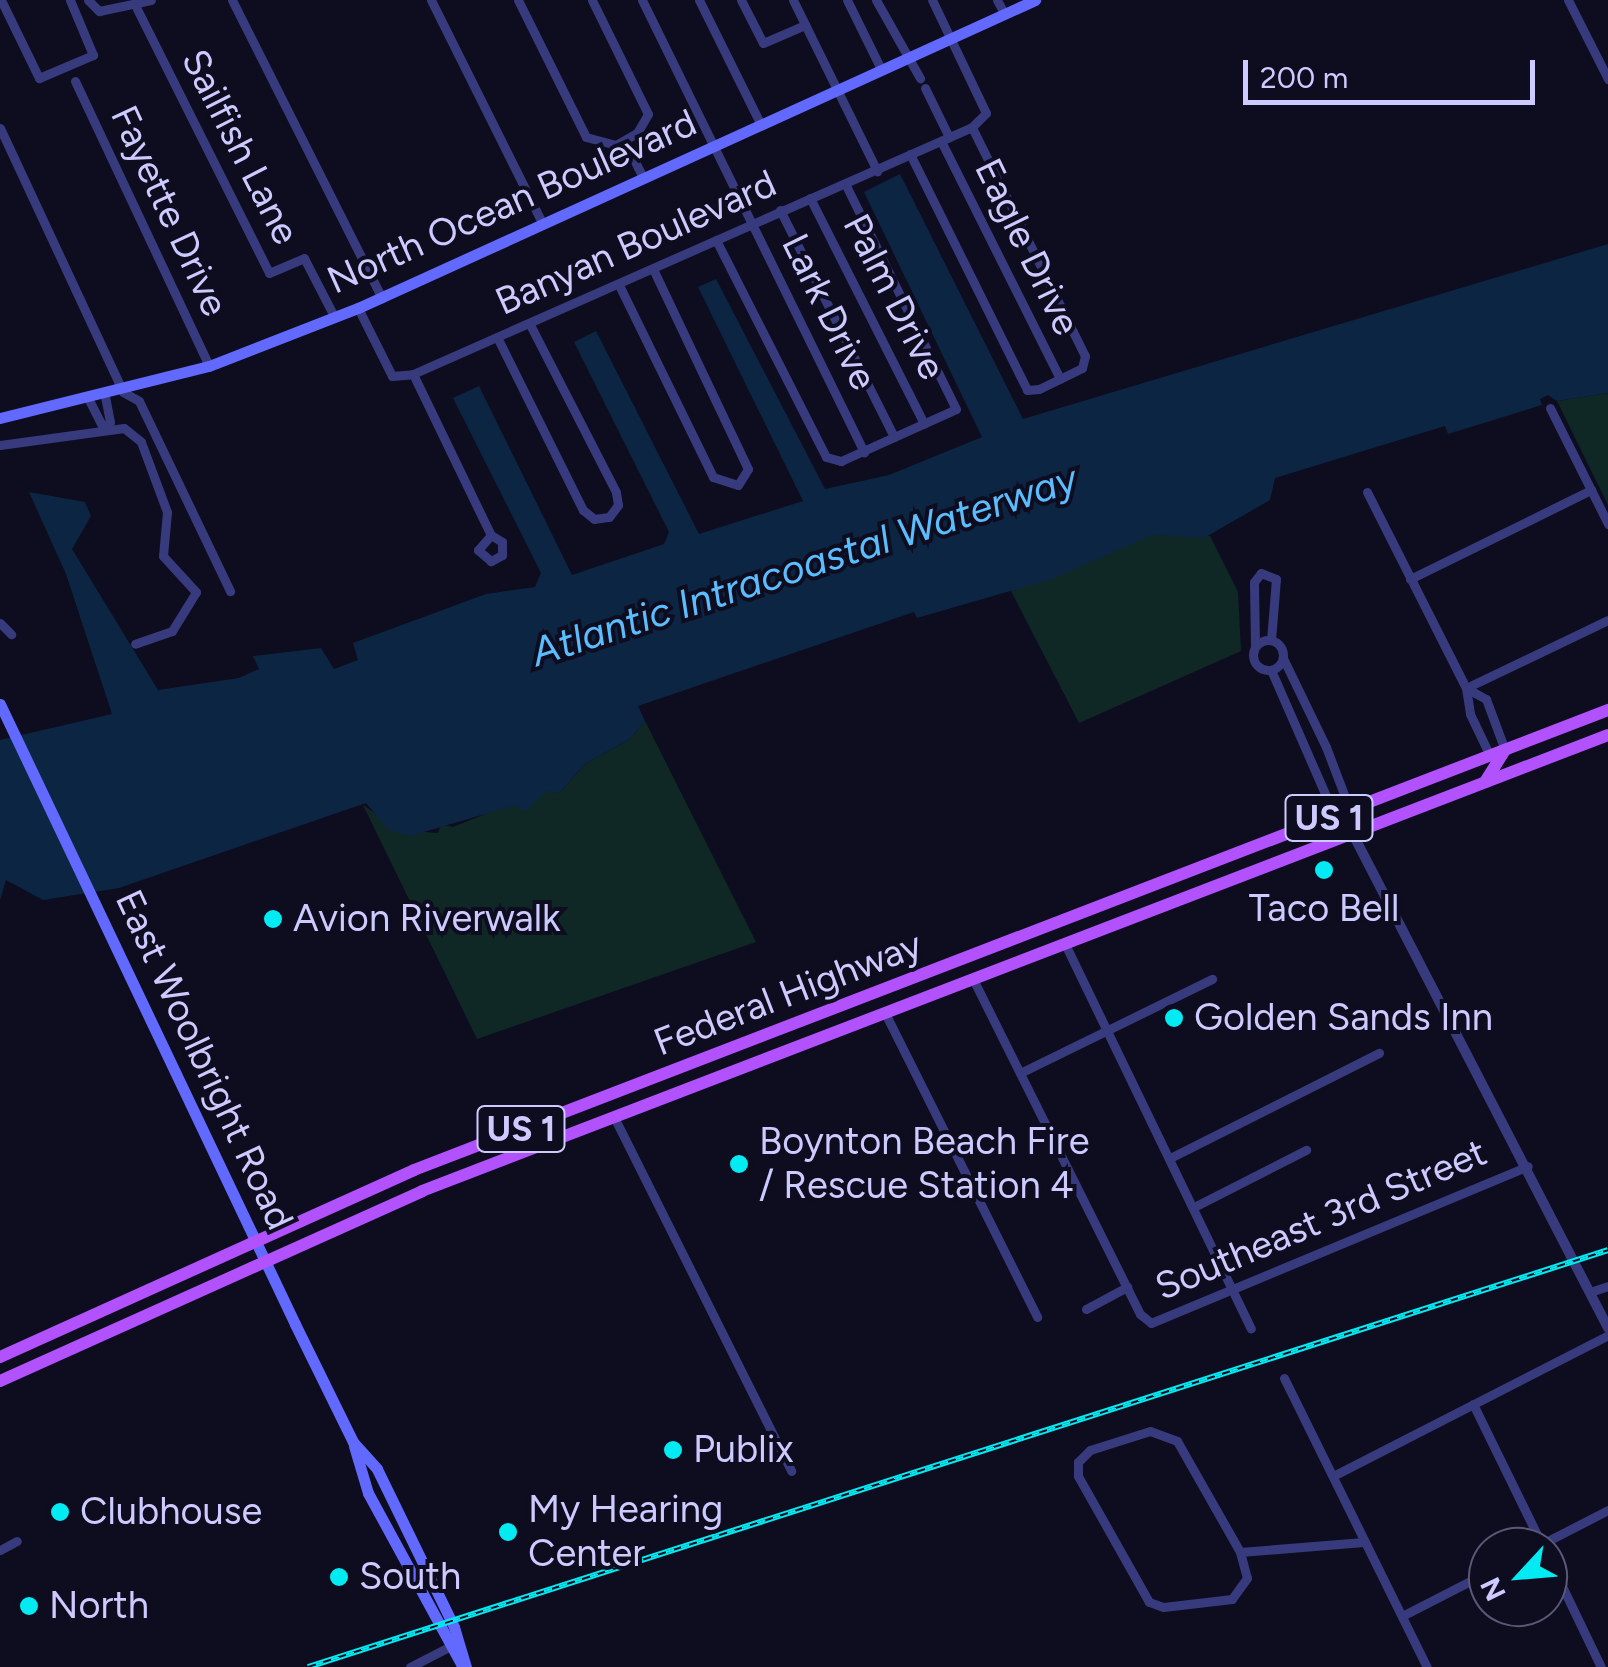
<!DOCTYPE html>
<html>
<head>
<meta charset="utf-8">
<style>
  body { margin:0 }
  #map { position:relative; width:1608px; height:1667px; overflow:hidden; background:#0e0c1f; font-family:Figtree,sans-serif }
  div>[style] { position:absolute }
  .green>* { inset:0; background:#0f2826 }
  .water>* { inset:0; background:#0c2543 }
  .minor>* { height:9px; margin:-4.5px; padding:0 4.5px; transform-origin:4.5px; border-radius:4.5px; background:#373a7d }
  .minor>.ring { margin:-4.5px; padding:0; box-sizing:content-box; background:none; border:9px solid #373a7d; border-radius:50% }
  .tertiary>* { height:10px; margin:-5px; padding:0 5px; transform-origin:5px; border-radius:5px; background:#373a7d }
  .secondary>* { height:11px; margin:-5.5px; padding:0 5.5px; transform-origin:5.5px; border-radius:5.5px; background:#6269fe }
  .primary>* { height:12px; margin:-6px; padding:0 6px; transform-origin:6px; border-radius:6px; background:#b252fe }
  .rail>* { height:6px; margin-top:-3px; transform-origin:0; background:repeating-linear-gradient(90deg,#0e0c1f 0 8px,#02ebf3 0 16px); box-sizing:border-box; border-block:2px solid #02ebf3 }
  .dots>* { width:28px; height:28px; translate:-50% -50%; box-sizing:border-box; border:5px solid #0e0c1f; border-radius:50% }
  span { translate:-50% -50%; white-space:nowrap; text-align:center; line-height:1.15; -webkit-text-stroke:8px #0e0c1f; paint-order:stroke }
  .shield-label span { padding:2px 8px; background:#0e0c1f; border:2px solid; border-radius:8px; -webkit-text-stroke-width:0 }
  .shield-label { font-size:35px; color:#cdcaff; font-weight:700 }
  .street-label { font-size:38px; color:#cdcaff }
  .poi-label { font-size:38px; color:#cdcaff }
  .left { translate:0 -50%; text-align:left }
  .water-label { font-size:40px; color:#59bdfe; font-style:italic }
  .north { position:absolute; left:1468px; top:1527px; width:100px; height:100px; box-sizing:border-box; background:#0e0c1f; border:2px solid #5a5879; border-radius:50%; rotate:244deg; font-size:28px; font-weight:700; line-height:40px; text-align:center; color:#cdcaff }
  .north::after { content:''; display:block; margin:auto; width:35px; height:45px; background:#02ebf3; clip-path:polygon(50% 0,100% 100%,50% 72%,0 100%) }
  .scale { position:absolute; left:1243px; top:60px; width:292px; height:45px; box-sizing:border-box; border:5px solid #cdcaff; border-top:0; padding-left:12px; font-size:30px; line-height:35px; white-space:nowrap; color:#cdcaff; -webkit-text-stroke:8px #0e0c1f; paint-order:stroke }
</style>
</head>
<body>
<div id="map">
  <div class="green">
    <i style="clip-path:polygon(1608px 393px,1608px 505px,1557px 401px)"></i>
    <i style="clip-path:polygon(1152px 534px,1210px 536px,1238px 592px,1241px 651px,1079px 723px,1011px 591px)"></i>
    <i style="clip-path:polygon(645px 721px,756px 942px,477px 1039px,363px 805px,399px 830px,438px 833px,441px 824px,453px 827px,545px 790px,559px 793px,585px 764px,630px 739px)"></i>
  </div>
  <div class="water">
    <i style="clip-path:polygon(900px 174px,1023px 419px,1608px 244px,1608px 393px,1557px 401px,1548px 395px,1540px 399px,1542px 405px,1448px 434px,1445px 426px,1275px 478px,1270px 500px,1204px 538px,1152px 535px,1052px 579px,917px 618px,914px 612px,638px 706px,645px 721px,630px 739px,585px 764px,559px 793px,546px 791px,526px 811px,513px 806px,410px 836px,388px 829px,366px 803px,119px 888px,43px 900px,6px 880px,0 900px,0 740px,112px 714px,66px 574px,29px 492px,85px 502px,91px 516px,72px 549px,158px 690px,239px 678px,259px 669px,253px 656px,321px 648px,334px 669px,358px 660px,353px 643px,486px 594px,535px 587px,541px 573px,453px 398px,479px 386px,572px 575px,664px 544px,669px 532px,574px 342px,596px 331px,699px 534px,803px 501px,698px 287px,716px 279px,825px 489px,889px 475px,982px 437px,864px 192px)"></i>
  </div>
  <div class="minor">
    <i style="left:1px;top:0;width:87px;rotate:64deg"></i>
    <i style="left:39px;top:78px;width:59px;rotate:-23.1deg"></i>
    <i style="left:93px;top:55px;width:60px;rotate:-112.7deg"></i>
    <i style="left:88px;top:0;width:16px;rotate:45deg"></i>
    <i style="left:99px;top:11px;width:53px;rotate:-11.9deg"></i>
    <i style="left:232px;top:0;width:334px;rotate:63.3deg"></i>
    <i style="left:431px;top:0;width:247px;rotate:63.5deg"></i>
    <i style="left:518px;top:0;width:153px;rotate:63.6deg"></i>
    <i style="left:586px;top:137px;width:31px;rotate:15deg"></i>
    <i style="left:616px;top:145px;width:24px;rotate:-30deg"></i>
    <i style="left:637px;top:133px;width:22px;rotate:-60deg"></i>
    <i style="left:648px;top:114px;width:127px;rotate:-116.2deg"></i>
    <i style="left:642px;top:0;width:504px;rotate:63.84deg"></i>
    <i style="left:699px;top:0;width:137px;rotate:63.6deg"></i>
    <i style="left:741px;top:0;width:48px;rotate:62.9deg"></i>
    <i style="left:763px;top:43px;width:46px;rotate:-23.2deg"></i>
    <i style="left:793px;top:0;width:191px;rotate:63.8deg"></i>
    <i style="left:847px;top:0;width:77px;rotate:63.8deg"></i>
    <i style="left:876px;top:0;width:90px;rotate:60.6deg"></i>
    <i style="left:997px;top:0;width:15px;rotate:62deg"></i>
    <i style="left:1568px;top:0;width:89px;rotate:63.1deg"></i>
    <i style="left:137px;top:9px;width:295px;rotate:63.4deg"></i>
    <i style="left:269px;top:273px;width:38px;rotate:-23deg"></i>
    <i style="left:304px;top:258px;width:65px;rotate:62.7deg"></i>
    <i style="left:75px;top:81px;width:315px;rotate:64.8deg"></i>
    <i style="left:925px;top:88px;width:55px;rotate:63.9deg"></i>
    <i style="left:0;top:128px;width:291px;rotate:65deg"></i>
    <i style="left:123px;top:392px;width:18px;rotate:29deg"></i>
    <i style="left:139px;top:401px;width:211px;rotate:64.4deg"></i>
    <i style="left:941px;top:141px;width:266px;rotate:63.4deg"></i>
    <i style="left:625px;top:142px;width:38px;rotate:63deg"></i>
    <i style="left:910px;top:154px;width:263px;rotate:63.6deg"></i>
    <i style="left:1027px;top:390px;width:12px;rotate:-5deg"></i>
    <i style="left:1039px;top:389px;width:48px;rotate:-26deg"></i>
    <i style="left:1082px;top:368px;width:12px;rotate:-76deg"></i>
    <i style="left:1085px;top:356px;width:255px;rotate:-116.3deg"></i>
    <i style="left:810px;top:198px;width:253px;rotate:63.2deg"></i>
    <i style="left:780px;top:210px;width:254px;rotate:63.3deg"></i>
    <i style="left:716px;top:240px;width:243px;rotate:63.1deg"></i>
    <i style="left:826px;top:457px;width:16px;rotate:15deg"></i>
    <i style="left:841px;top:461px;width:126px;rotate:-24.3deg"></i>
    <i style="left:956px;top:409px;width:247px;rotate:-116.2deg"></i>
    <i style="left:619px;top:285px;width:214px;rotate:63.9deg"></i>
    <i style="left:713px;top:477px;width:26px;rotate:18deg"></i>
    <i style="left:738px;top:485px;width:19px;rotate:-58deg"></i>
    <i style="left:748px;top:469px;width:221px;rotate:-115.4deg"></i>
    <i style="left:358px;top:308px;width:76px;rotate:63.4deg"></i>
    <i style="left:392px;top:376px;width:21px;rotate:-5deg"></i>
    <i style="left:413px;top:374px;width:611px;rotate:-23.84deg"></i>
    <i style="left:972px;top:127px;width:20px;rotate:-45deg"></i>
    <i style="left:986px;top:113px;width:125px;rotate:-115.5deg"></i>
    <i style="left:498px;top:339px;width:191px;rotate:63.6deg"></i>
    <i style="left:583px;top:510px;width:14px;rotate:39deg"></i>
    <i style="left:594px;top:519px;width:15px;rotate:-8deg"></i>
    <i style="left:609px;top:517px;width:15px;rotate:-53deg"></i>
    <i style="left:618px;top:505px;width:13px;rotate:-99deg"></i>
    <i style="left:616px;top:492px;width:188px;rotate:-117.2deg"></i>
    <i style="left:413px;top:374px;width:179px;rotate:64.2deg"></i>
    <i style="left:491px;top:535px;width:13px;rotate:32deg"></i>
    <i style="left:502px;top:542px;width:13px;rotate:90deg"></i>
    <i style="left:502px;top:555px;width:13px;rotate:151deg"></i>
    <i style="left:491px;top:561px;width:17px;rotate:-140deg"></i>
    <i style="left:478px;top:550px;width:20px;rotate:-49deg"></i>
    <i style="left:89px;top:400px;width:31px;rotate:63deg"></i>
    <i style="left:103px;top:428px;width:9px;rotate:-41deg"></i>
    <i style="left:110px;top:422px;width:26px;rotate:-101deg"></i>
    <i style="left:1550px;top:408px;width:130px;rotate:63.4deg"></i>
    <i style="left:0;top:445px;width:125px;rotate:-7.8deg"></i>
    <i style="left:124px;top:428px;width:22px;rotate:39deg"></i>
    <i style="left:141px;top:442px;width:75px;rotate:69.6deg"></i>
    <i style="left:167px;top:512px;width:44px;rotate:95.2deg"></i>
    <i style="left:163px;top:556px;width:49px;rotate:47.5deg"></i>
    <i style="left:196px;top:592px;width:46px;rotate:121.6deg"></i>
    <i style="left:172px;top:631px;width:39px;rotate:161deg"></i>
    <i style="left:1367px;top:492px;width:220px;rotate:63.2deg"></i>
    <i style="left:1466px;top:688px;width:26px;rotate:81deg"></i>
    <i style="left:1470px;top:714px;width:47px;rotate:64.5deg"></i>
    <i style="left:1410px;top:579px;width:202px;rotate:-26.2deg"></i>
    <i style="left:0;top:623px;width:16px;rotate:45deg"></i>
    <i class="ring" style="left:1253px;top:640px;width:21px;height:21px"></i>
    <i style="left:1255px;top:646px;width:64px;rotate:-90.9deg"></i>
    <i style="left:1254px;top:582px;width:11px;rotate:-52deg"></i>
    <i style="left:1261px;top:573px;width:16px;rotate:22deg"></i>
    <i style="left:1276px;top:579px;width:61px;rotate:94.7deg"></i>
    <i style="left:1271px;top:670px;width:145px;rotate:66.4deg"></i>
    <i style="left:1329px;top:803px;width:16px;rotate:38deg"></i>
    <i style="left:1342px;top:813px;width:16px;rotate:-79deg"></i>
    <i style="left:1345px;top:797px;width:53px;rotate:-110.8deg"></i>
    <i style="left:1326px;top:747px;width:99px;rotate:-115.8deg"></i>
    <i style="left:1466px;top:688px;width:157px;rotate:-25.6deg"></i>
    <i style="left:1466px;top:688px;width:23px;rotate:29deg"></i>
    <i style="left:1486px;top:699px;width:54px;rotate:69.6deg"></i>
    <i style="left:1065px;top:944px;width:427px;rotate:64.2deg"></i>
    <i style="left:973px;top:979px;width:374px;rotate:63.5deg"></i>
    <i style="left:1140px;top:1314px;width:14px;rotate:39deg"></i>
    <i style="left:1151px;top:1323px;width:408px;rotate:-22.6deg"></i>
    <i style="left:885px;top:1013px;width:340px;rotate:63.4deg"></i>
    <i style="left:1020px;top:1073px;width:214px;rotate:-26.1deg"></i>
    <i style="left:614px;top:1117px;width:396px;rotate:63.4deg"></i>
    <i style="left:1170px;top:1158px;width:234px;rotate:-26.7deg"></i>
    <i style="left:1194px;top:1207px;width:126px;rotate:-27deg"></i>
    <i style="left:1590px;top:1292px;width:19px;rotate:-18deg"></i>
    <i style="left:1086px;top:1309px;width:47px;rotate:-28.2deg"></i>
    <i style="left:1284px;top:1378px;width:322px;rotate:63.7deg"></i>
    <i style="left:1473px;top:1404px;width:159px;rotate:63.9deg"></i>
    <i style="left:1150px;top:1431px;width:29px;rotate:20deg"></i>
    <i style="left:1177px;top:1441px;width:128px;rotate:60.4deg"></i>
    <i style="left:1240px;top:1552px;width:27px;rotate:75deg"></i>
    <i style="left:1247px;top:1578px;width:26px;rotate:126deg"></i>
    <i style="left:1232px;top:1599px;width:69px;rotate:173.4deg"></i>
    <i style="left:1163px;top:1607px;width:15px;rotate:-160deg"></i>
    <i style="left:1149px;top:1602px;width:145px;rotate:-119.4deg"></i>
    <i style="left:1078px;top:1476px;width:14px;rotate:-90deg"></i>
    <i style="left:1078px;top:1462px;width:17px;rotate:-45deg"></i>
    <i style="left:1090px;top:1450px;width:63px;rotate:-17.6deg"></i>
    <i style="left:1333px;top:1476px;width:309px;rotate:-27.1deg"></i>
    <i style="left:1536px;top:1547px;width:81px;rotate:-27.2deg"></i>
    <i style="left:0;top:1550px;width:19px;rotate:-28deg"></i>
    <i style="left:1240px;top:1552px;width:124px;rotate:-4.6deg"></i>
    <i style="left:1548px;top:1557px;width:122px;rotate:64.3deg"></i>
    <i style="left:1402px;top:1616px;width:97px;rotate:-27.1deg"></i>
    <i style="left:410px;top:1667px;width:42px;rotate:-27.2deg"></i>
  </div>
  <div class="tertiary">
    <i style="left:1342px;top:813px;width:580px;rotate:62.68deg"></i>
  </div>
  <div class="secondary">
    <i style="left:0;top:418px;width:215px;rotate:-14deg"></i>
    <i style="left:209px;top:366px;width:160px;rotate:-21.3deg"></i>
    <i style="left:358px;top:308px;width:744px;rotate:-24.46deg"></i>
    <i style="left:0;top:704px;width:687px;rotate:64.55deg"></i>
    <i style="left:295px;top:1324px;width:131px;rotate:63.8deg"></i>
    <i style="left:353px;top:1442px;width:36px;rotate:48deg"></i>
    <i style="left:377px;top:1469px;width:176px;rotate:64deg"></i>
    <i style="left:454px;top:1627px;width:42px;rotate:73.3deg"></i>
    <i style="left:354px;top:1446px;width:49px;rotate:73.4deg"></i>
    <i style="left:368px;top:1493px;width:198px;rotate:61.4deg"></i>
  </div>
  <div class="primary">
    <i style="left:1485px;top:782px;width:38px;rotate:-58deg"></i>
    <i style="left:0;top:1357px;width:454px;rotate:-24.3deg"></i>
    <i style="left:414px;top:1170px;width:1280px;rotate:-21.07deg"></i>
    <i style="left:0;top:1381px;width:463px;rotate:-24.2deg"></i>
    <i style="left:422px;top:1191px;width:1271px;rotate:-21.03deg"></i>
  </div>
  <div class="rail">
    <i style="left:308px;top:1667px;width:1365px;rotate:-17.78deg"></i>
  </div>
  <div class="dots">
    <i style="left:1324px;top:870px;background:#02ebf3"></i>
    <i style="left:273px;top:919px;background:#02ebf3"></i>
    <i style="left:1174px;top:1018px;background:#02ebf3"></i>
    <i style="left:739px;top:1164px;background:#02ebf3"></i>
    <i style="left:673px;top:1450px;background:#02ebf3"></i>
    <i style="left:60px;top:1512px;background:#02ebf3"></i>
    <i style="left:508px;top:1532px;background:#02ebf3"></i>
    <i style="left:339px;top:1577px;background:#02ebf3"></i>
    <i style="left:29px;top:1606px;background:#02ebf3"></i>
  </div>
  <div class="shield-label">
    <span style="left:1329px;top:818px">US 1</span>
    <span style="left:521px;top:1129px">US 1</span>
  </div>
  <div class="street-label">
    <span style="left:240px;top:147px;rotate:63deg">Sailfish Lane</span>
    <span style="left:512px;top:202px;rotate:-24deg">North Ocean Boulevard</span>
    <span style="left:169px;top:211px;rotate:65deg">Fayette Drive</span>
    <span style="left:636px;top:243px;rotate:-24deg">Banyan Boulevard</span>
    <span style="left:1027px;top:247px;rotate:64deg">Eagle Drive</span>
    <span style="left:894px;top:297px;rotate:63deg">Palm Drive</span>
    <span style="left:829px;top:312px;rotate:64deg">Lark Drive</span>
    <span style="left:788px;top:994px;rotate:-21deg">Federal Highway</span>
    <span style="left:204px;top:1060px;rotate:65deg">East Woolbright Road</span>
    <span style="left:1321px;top:1220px;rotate:-23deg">Southeast 3rd Street</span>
  </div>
  <div class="poi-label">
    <span style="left:1324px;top:909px">Taco Bell</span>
    <span class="left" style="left:293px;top:919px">Avion Riverwalk</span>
    <span class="left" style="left:1194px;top:1018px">Golden Sands Inn</span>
    <span class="left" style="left:759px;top:1164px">Boynton Beach Fire<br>/ Rescue Station 4</span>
    <span class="left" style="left:693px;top:1450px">Publix</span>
    <span class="left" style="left:528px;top:1532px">My Hearing<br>Center</span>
    <span class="left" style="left:80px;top:1512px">Clubhouse</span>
    <span class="left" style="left:359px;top:1577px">South</span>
    <span class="left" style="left:49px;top:1606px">North</span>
  </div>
  <div class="water-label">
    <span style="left:804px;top:565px;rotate:-18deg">Atlantic Intracoastal Waterway</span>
  </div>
  <div class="north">N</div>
  <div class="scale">200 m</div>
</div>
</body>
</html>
